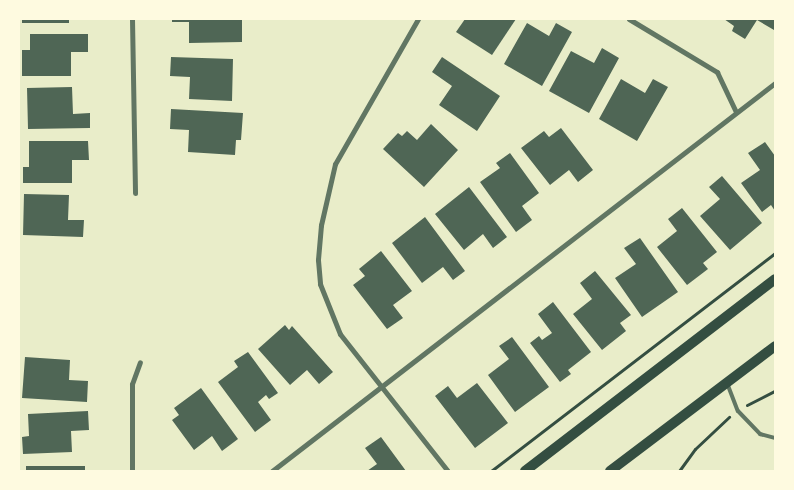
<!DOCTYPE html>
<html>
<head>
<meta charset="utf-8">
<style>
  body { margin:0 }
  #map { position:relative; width:794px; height:490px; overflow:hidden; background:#e9edc9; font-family:Poppins,sans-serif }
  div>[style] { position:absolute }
  .building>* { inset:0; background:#4f6655; transform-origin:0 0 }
  .path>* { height:3px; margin:-1.5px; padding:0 1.5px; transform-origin:1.5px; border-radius:1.5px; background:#344e41 }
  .service>* { height:4px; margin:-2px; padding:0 2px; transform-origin:2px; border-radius:2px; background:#617663 }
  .minor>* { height:5px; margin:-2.5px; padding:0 2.5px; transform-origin:2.5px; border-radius:2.5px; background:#617663 }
  .secondary>* { height:10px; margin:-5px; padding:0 5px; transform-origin:5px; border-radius:5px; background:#344e41 }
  span { translate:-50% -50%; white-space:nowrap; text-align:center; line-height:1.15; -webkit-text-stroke:4.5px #fefae0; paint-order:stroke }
  .frame { position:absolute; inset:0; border:20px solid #fefae0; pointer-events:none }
</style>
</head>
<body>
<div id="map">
  <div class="building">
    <i style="left:22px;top:19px;width:47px;height:4px"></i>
    <i style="clip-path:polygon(172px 19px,242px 19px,242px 42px,189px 43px,189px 22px,172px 22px)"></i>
    <i style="clip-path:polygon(465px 19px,516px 19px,492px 55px,456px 32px)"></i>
    <i style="clip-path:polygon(724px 19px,775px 19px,775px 27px,774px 30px,757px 20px,745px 39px,732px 31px,734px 26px)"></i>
    <i style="clip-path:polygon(527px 23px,549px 36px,556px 23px,572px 32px,542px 86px,504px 64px)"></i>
    <i style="clip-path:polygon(30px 34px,88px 34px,88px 52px,71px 52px,71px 76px,22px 76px,22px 50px,30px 50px)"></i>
    <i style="clip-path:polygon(602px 48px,619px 58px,589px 113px,549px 91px,571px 51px,594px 63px)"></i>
    <i style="clip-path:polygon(171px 57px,233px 59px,232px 101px,189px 99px,190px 77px,170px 76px)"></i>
    <i style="clip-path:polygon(442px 57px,500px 96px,477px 131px,439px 105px,452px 86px,432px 72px)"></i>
    <i style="clip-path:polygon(621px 79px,645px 93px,653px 79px,668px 87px,637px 141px,599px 119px)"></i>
    <i style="clip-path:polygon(72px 87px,73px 114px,90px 113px,90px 128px,28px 129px,27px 88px)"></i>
    <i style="clip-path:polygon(171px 109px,243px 113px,241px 140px,236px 140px,235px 155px,188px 152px,189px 130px,170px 129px)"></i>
    <i style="clip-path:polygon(431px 124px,458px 150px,424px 187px,383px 149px,398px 133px,402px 136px,407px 131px,417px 140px)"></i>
    <i style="clip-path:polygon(561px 128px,593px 170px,578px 182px,569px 170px,550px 185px,521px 148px,544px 131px,549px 137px)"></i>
    <i style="clip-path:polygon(29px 141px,88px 141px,89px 160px,72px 160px,72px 183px,23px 183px,23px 167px,29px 167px)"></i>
    <i style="clip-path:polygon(765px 142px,775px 156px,775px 211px,771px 205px,762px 212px,741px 183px,760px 170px,748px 153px)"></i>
    <i style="clip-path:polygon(510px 153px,539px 193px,522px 206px,532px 220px,516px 232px,480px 182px,500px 168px,496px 163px)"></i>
    <i style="clip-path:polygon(722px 176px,762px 223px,730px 250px,700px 216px,720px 199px,709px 187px)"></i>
    <i style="clip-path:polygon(469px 187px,507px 237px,493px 248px,483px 234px,464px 250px,435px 214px)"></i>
    <i style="clip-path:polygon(24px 194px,69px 195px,68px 220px,84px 220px,83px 237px,23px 235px)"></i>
    <i style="clip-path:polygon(682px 208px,717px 252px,703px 263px,708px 269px,687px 285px,657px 247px,677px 231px,668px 219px)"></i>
    <i style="clip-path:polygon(425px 217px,465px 271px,453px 280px,443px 267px,422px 283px,392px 243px)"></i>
    <i style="clip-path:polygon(640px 238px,678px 292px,642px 317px,615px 278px,636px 264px,624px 248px)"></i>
    <i style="clip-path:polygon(381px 251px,412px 291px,393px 305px,403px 318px,387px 329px,353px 285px,365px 276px,359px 269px)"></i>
    <i style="clip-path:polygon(595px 271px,631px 315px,620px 323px,626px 331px,602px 350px,573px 314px,592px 299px,580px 283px)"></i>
    <i style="clip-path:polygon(553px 302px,591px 352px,568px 370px,571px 374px,560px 382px,530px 343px,539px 336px,542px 340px,552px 333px,538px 314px)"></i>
    <i style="clip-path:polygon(285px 325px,289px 330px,292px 326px,333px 372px,319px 384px,307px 370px,290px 385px,258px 349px)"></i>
    <i style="clip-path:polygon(512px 337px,549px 387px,515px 412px,488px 375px,509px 359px,499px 346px)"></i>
    <i style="clip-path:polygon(248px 352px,278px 393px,269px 399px,266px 395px,258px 402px,271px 420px,255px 432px,218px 382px,238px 367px,234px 361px)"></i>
    <i style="clip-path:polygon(25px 357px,70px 360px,69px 380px,88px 381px,87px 402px,22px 398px)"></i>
    <i style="clip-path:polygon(477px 383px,508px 423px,475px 448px,435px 396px,448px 386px,457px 398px)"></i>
    <i style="clip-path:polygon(201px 388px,238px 439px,222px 451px,212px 436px,194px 450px,172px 420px,179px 415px,174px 408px)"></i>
    <i style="clip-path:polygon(88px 411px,89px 430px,71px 431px,72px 452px,23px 454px,22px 437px,29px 436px,28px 414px)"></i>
    <i style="clip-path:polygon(381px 437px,406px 471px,367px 471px,377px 464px,365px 448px)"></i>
    <i style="left:26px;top:466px;width:59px;height:5px"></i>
  </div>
  <div class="path">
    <i style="left:747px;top:405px;width:31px;rotate:-27deg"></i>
    <i style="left:491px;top:471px;width:358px;rotate:-37.5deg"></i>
    <i style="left:679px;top:471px;width:27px;rotate:-54deg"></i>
    <i style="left:695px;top:449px;width:47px;rotate:-43.3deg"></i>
  </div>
  <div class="service">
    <i style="left:727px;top:383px;width:30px;rotate:69deg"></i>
    <i style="left:738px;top:411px;width:32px;rotate:46deg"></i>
    <i style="left:760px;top:434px;width:16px;rotate:15deg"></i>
  </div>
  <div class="minor">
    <i style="left:132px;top:19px;width:174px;rotate:89deg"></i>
    <i style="left:418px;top:19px;width:167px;rotate:119.8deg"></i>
    <i style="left:335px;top:164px;width:63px;rotate:102.9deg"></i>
    <i style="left:321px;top:225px;width:35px;rotate:95deg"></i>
    <i style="left:318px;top:260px;width:24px;rotate:85deg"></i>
    <i style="left:320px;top:284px;width:54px;rotate:68.2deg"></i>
    <i style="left:340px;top:334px;width:174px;rotate:51.8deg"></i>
    <i style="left:629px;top:19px;width:103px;rotate:31.1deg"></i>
    <i style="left:717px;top:72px;width:44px;rotate:64.6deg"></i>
    <i style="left:132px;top:471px;width:87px;rotate:-90deg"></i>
    <i style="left:132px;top:384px;width:23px;rotate:-70deg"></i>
    <i style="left:272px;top:471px;width:635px;rotate:-37.65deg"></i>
  </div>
  <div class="secondary">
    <i style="left:525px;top:471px;width:315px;rotate:-37.5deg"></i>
    <i style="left:610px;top:471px;width:207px;rotate:-37.1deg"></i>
  </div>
  <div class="frame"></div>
</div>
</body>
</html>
